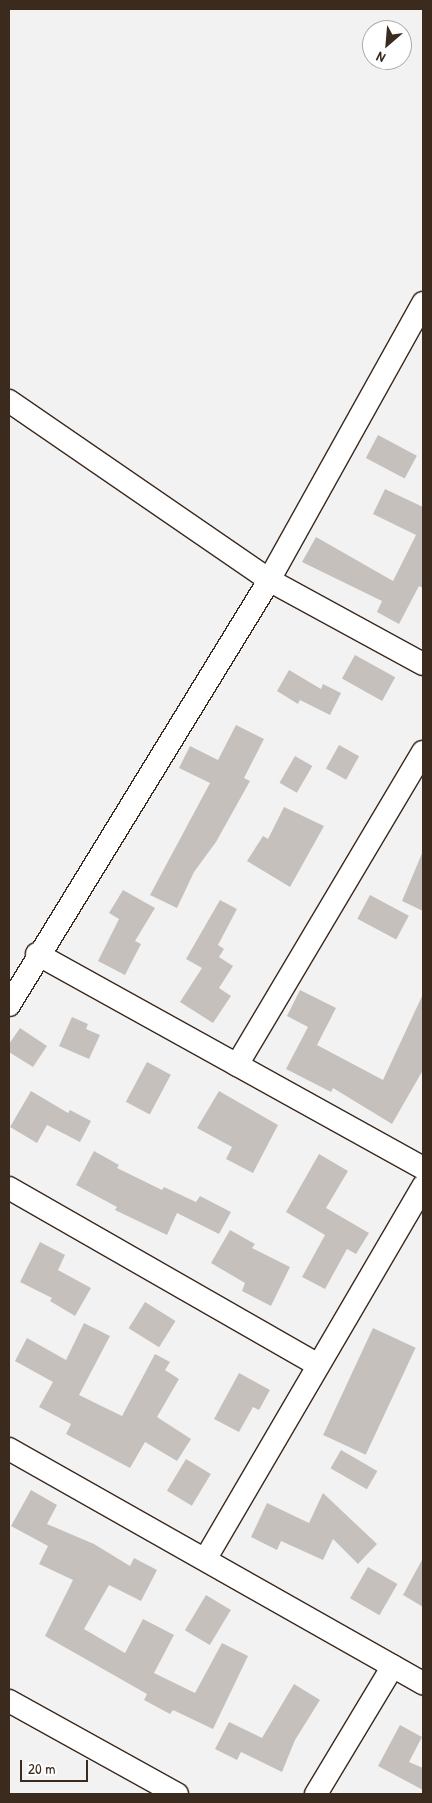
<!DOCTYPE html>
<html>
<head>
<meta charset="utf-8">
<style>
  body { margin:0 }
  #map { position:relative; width:432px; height:1803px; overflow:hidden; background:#f3f2f2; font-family:"Patrick Hand",sans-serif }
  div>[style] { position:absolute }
  .building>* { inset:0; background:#c6c0bd; transform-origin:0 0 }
  .roads { filter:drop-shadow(1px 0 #3b2a1e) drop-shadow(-1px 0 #3b2a1e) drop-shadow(0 1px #3b2a1e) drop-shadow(0 -1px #3b2a1e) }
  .minor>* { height:22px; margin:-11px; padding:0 11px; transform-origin:11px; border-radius:11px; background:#fff }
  span { translate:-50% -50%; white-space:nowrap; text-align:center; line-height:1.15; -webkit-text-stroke:4px #fff; paint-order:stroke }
  .frame { position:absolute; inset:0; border:10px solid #3b2a1e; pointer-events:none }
  .north { position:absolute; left:362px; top:20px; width:50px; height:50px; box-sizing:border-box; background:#fff; border:1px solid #b1aaa5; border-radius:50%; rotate:207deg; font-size:14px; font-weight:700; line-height:20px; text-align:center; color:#3b2a1e }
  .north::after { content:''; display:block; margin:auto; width:18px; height:22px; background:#3b2a1e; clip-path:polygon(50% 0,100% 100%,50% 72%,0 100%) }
  .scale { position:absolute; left:20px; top:1760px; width:68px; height:22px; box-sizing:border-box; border:2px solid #3b2a1e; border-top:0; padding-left:6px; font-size:15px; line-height:18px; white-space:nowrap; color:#3b2a1e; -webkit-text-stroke:4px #fff; paint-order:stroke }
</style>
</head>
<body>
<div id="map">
  <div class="building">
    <i style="left:378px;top:435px;width:44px;height:26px;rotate:28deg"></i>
    <i style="clip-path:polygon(385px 489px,423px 507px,423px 588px,419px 586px,399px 624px,377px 612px,382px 601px,302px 562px,316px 537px,393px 581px,416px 535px,373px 514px)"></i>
    <i style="left:355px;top:655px;width:46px;height:27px;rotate:29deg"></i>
    <i style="clip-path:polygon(289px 670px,321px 689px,323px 684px,341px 693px,330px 715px,300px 700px,298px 704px,277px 691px)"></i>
    <i style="clip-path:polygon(236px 725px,264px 739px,244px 778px,250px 781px,216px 842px,194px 872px,177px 908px,150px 895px,210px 783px,179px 768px,190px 746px,218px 760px)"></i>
    <i style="left:339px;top:745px;width:23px;height:27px;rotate:29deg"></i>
    <i style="left:295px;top:756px;width:20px;height:31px;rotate:30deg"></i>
    <i style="clip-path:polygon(284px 807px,324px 826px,290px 887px,247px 861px,263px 836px,268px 839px)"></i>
    <i style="clip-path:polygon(423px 851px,423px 911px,402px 901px)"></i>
    <i style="clip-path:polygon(123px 890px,155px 908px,135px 941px,141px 944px,125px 975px,98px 961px,119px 919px,109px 913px)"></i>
    <i style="left:370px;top:895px;width:44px;height:27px;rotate:28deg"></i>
    <i style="clip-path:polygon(220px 900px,237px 909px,218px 945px,224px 949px,219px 957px,233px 966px,219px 988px,231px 996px,213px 1023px,180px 1002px,202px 968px,186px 959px)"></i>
    <i style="clip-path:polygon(300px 990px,336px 1008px,317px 1045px,383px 1080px,423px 994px,423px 1070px,392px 1124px,333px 1088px,331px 1092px,286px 1069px,308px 1027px,287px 1016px)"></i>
    <i style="clip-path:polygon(72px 1017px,88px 1024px,86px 1029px,100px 1035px,89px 1059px,59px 1046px)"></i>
    <i style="clip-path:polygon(20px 1028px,47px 1046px,33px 1067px,9px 1052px,9px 1044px)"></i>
    <i style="left:147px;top:1062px;width:27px;height:45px;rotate:28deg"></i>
    <i style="clip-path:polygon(31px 1091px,68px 1113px,70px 1110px,91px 1121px,80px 1142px,47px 1125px,37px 1143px,10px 1127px)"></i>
    <i style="clip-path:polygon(219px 1091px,278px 1125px,253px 1173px,226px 1159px,232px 1147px,197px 1128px)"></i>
    <i style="clip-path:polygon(94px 1151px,119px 1165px,117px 1168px,162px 1190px,164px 1187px,196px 1202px,200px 1196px,231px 1212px,219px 1234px,177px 1213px,167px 1235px,115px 1210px,117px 1207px,76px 1185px)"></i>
    <i style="clip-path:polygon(319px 1154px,348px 1171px,326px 1208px,369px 1233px,356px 1254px,347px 1249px,325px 1289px,302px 1277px,325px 1235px,286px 1212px)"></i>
    <i style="clip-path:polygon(230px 1230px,255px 1244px,252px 1248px,290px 1267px,271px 1306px,242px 1291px,245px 1283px,211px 1263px)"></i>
    <i style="clip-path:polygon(40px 1242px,65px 1255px,58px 1270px,91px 1288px,75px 1316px,50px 1301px,52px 1298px,20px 1282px)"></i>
    <i style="left:145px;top:1302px;width:36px;height:31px;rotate:32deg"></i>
    <i style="clip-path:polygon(84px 1323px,110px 1336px,79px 1395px,122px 1416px,155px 1354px,170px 1362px,165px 1370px,179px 1379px,157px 1417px,191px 1439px,177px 1461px,145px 1442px,130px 1468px,66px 1434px,71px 1424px,39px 1407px,53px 1382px,15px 1361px,27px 1338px,66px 1360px)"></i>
    <i style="left:373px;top:1328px;width:47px;height:118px;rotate:25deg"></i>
    <i style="clip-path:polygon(239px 1373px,270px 1390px,259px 1410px,253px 1407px,239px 1432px,214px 1419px)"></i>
    <i style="left:341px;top:1450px;width:42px;height:21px;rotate:30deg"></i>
    <i style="left:186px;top:1459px;width:29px;height:37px;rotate:31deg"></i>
    <i style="clip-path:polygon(31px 1490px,57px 1505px,47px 1524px,94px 1544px,130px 1566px,134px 1558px,157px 1570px,141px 1601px,109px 1585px,84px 1629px,125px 1653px,143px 1619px,174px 1635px,154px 1673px,195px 1693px,222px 1643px,248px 1656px,213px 1729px,173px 1710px,170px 1714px,144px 1700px,147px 1694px,45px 1636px,73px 1580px,39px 1564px,48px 1546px,11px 1526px)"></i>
    <i style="clip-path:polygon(323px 1493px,377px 1544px,358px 1564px,333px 1539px,323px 1560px,281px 1541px,277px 1550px,251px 1537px,267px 1503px,309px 1523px)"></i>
    <i style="clip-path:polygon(423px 1558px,423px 1607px,403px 1595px)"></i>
    <i style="left:368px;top:1567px;width:34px;height:36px;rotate:30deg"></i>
    <i style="left:206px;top:1595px;width:29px;height:41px;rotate:31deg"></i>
    <i style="clip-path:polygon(294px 1684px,320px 1700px,295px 1740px,282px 1772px,241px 1752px,237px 1760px,215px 1749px,229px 1722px,262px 1738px)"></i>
    <i style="clip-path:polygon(400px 1725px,422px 1737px,409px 1762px,423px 1768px,423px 1790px,378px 1766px)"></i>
  </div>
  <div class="roads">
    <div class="minor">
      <i style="left:9px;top:401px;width:316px;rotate:34.5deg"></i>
      <i style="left:269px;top:580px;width:175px;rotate:28.6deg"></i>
      <i style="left:37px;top:954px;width:441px;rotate:29deg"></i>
      <i style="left:9px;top:1005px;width:498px;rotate:-58.5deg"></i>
      <i style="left:269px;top:580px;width:317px;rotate:-60.9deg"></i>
      <i style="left:237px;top:1065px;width:364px;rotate:-59.3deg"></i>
      <i style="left:9px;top:1188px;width:356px;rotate:29.8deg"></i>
      <i style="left:9px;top:1449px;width:476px;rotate:29.5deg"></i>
      <i style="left:206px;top:1558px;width:431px;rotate:-59.7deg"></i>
      <i style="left:9px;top:1701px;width:192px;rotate:29deg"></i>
      <i style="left:316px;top:1794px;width:149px;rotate:-59deg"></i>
    </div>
  </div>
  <div class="frame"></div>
  <div class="north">N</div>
  <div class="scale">20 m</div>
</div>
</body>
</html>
